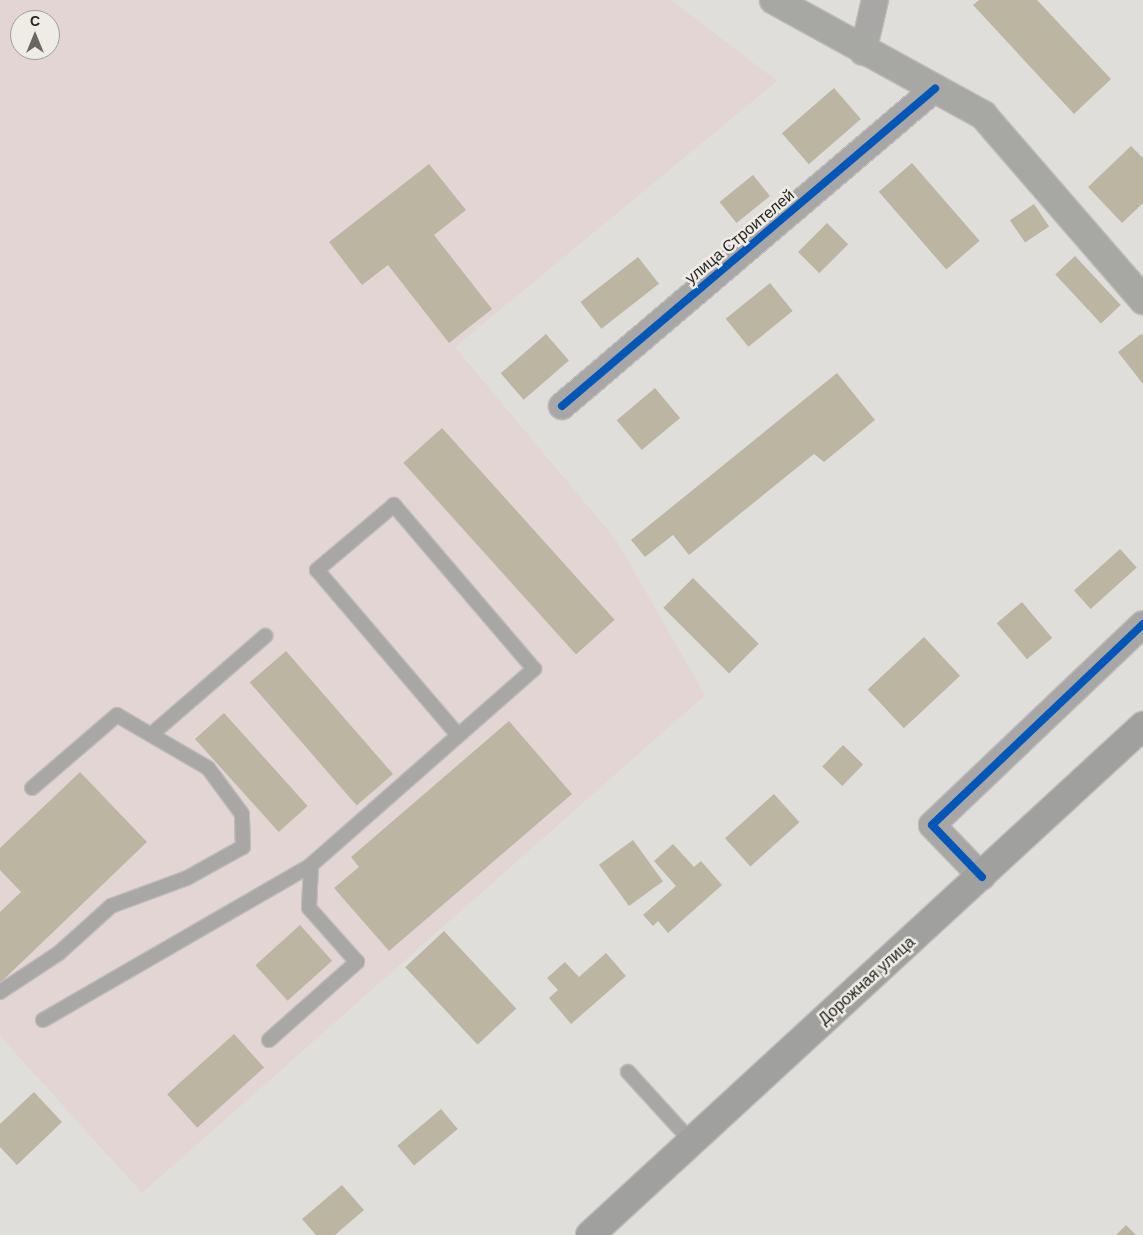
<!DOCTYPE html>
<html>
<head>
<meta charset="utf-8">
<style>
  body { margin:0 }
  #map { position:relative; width:1143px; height:1235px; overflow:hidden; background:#dfdeda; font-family:"DM Sans",sans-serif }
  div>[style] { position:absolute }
  .industrial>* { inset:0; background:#e4d5d5 }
  .building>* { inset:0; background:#bcb5a2; transform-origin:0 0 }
  .roads { filter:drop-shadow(1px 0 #bdbcba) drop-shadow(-1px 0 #bdbcba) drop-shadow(0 1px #bdbcba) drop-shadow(0 -1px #bdbcba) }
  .lane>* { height:14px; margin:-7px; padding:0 7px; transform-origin:7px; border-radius:7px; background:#a8a7a5 }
  .street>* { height:26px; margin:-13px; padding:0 13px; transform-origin:13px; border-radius:13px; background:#a8a7a5 }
  .secondary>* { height:28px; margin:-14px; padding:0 14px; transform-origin:14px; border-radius:14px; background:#a7a7a4 }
  .primary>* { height:28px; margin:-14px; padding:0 14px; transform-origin:14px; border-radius:14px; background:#a0a19e }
  .cycleway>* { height:8px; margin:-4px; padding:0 4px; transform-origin:4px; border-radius:4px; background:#0057b8 }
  span { translate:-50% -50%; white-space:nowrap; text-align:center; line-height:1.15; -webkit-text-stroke:5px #efece5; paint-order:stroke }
  .street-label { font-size:16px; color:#262522 }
  .north { position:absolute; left:10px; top:10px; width:50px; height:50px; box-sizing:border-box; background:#efece5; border:1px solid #9f9c97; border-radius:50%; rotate:0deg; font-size:14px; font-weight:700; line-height:20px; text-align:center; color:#262522 }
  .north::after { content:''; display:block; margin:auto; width:18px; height:22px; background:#676662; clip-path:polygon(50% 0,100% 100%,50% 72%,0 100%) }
</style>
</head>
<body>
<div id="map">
  <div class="industrial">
    <i style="clip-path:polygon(evenodd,0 0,671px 0,777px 81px,455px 347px,616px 540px,705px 695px,142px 1193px,0 1036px,0 0,20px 20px,50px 20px,50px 50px,20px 50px,20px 20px)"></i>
  </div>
  <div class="building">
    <i style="clip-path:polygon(979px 0,1037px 0,1111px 79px,1074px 114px,973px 5px)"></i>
    <i style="left:834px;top:88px;width:41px;height:69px;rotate:49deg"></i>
    <i style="clip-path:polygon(1131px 146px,1143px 158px,1143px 203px,1122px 223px,1088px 187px)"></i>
    <i style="left:912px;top:163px;width:103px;height:44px;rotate:49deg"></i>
    <i style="clip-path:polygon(429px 164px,466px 210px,434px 235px,492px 309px,449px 343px,388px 265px,362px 285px,329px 242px)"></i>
    <i style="left:753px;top:175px;width:27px;height:43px;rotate:51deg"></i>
    <i style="left:1034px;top:204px;width:27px;height:29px;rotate:56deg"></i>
    <i style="left:827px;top:223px;width:30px;height:41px;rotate:45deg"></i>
    <i style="left:1075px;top:256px;width:67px;height:27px;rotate:47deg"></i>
    <i style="left:638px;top:257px;width:34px;height:73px;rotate:52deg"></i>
    <i style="left:770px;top:283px;width:36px;height:57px;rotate:51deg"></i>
    <i style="left:546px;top:334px;width:35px;height:60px;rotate:49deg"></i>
    <i style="clip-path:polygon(1141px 334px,1143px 336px,1143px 384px,1118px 352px)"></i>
    <i style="clip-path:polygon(837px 373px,875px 420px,824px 462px,814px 454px,689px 555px,673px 535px,645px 557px,631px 540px)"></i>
    <i style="left:655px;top:388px;width:39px;height:50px;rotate:50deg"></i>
    <i style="left:442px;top:428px;width:258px;height:52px;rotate:48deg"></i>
    <i style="left:1120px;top:549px;width:25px;height:62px;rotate:48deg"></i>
    <i style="left:693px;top:578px;width:93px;height:42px;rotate:45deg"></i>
    <i style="left:1022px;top:602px;width:47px;height:33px;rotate:50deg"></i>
    <i style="left:924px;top:637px;width:53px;height:77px;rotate:47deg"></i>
    <i style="left:286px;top:651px;width:163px;height:48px;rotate:49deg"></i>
    <i style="left:224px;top:713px;width:125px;height:39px;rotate:48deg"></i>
    <i style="clip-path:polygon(509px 721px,572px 794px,389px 951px,334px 888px,359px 867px,351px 857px)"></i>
    <i style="left:843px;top:745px;width:28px;height:30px;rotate:44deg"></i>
    <i style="clip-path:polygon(80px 772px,147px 842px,0 983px,0 912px,21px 892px,0 870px,0 848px)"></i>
    <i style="left:774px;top:794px;width:38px;height:66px;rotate:48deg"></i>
    <i style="left:633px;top:840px;width:51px;height:42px;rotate:54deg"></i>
    <i style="clip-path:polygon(673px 844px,694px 867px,701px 861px,722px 885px,668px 933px,658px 921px,653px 926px,643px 915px,676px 886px,654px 861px)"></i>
    <i style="left:300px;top:925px;width:48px;height:60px;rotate:48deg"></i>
    <i style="left:444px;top:931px;width:106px;height:53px;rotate:47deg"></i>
    <i style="clip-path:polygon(606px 953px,626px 976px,571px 1024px,549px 998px,558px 990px,547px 978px,565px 962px,579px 977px)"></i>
    <i style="left:234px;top:1034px;width:45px;height:90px;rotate:48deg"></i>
    <i style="clip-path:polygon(34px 1092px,62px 1122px,17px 1165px,0 1147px,0 1124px)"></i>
    <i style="left:441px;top:1109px;width:26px;height:57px;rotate:50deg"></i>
    <i style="clip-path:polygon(342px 1185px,364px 1210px,335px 1235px,316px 1235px,302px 1219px)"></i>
    <i style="clip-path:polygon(1126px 1225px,1136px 1235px,1116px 1235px)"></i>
  </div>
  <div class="roads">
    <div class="lane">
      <i style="left:152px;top:734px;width:150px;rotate:-40.9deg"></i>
      <i style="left:0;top:992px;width:71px;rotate:-33.5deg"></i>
      <i style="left:59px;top:953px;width:70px;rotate:-42.1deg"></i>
      <i style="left:111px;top:906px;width:81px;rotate:-20.2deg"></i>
      <i style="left:187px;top:878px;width:64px;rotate:-29deg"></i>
      <i style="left:243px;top:847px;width:33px;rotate:-92deg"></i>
      <i style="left:242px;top:814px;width:57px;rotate:-126.5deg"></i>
      <i style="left:208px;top:768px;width:105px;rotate:-149.8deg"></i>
      <i style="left:117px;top:715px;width:112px;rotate:139.3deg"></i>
      <i style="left:43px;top:1020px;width:310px;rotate:-30deg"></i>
      <i style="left:311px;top:865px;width:297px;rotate:-41.3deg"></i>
      <i style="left:534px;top:669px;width:216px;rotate:-130.5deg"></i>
      <i style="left:394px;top:505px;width:101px;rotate:139.8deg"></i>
      <i style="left:317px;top:570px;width:216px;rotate:49.5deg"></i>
      <i style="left:269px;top:1040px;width:118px;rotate:-41.6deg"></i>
      <i style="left:357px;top:962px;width:72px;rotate:-131.6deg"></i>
      <i style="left:309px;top:908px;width:43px;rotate:-87.3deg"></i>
      <i style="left:628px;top:1072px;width:93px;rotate:47.6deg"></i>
    </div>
    <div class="street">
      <i style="left:863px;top:52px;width:53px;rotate:-77deg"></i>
      <i style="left:562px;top:406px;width:490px;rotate:-40.4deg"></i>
      <i style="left:982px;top:877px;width:72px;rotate:-133.9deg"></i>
      <i style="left:932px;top:825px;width:291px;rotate:-43.6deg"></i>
    </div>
    <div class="secondary">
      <i style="left:774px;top:0;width:239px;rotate:28.8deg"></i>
      <i style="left:983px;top:115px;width:245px;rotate:49.1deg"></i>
    </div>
    <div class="primary">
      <i style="left:590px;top:1235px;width:752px;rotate:-42.63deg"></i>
    </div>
  </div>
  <div class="cycleway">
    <i style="left:562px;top:406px;width:490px;rotate:-40.4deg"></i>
    <i style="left:982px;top:877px;width:72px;rotate:-133.9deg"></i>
    <i style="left:932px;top:825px;width:291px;rotate:-43.6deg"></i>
  </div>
  <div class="street-label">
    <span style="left:740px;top:237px;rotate:-40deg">улица Строителей</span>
    <span style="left:867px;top:981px;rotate:-42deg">Дорожная улица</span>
  </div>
  <div class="north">С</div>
</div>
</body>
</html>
